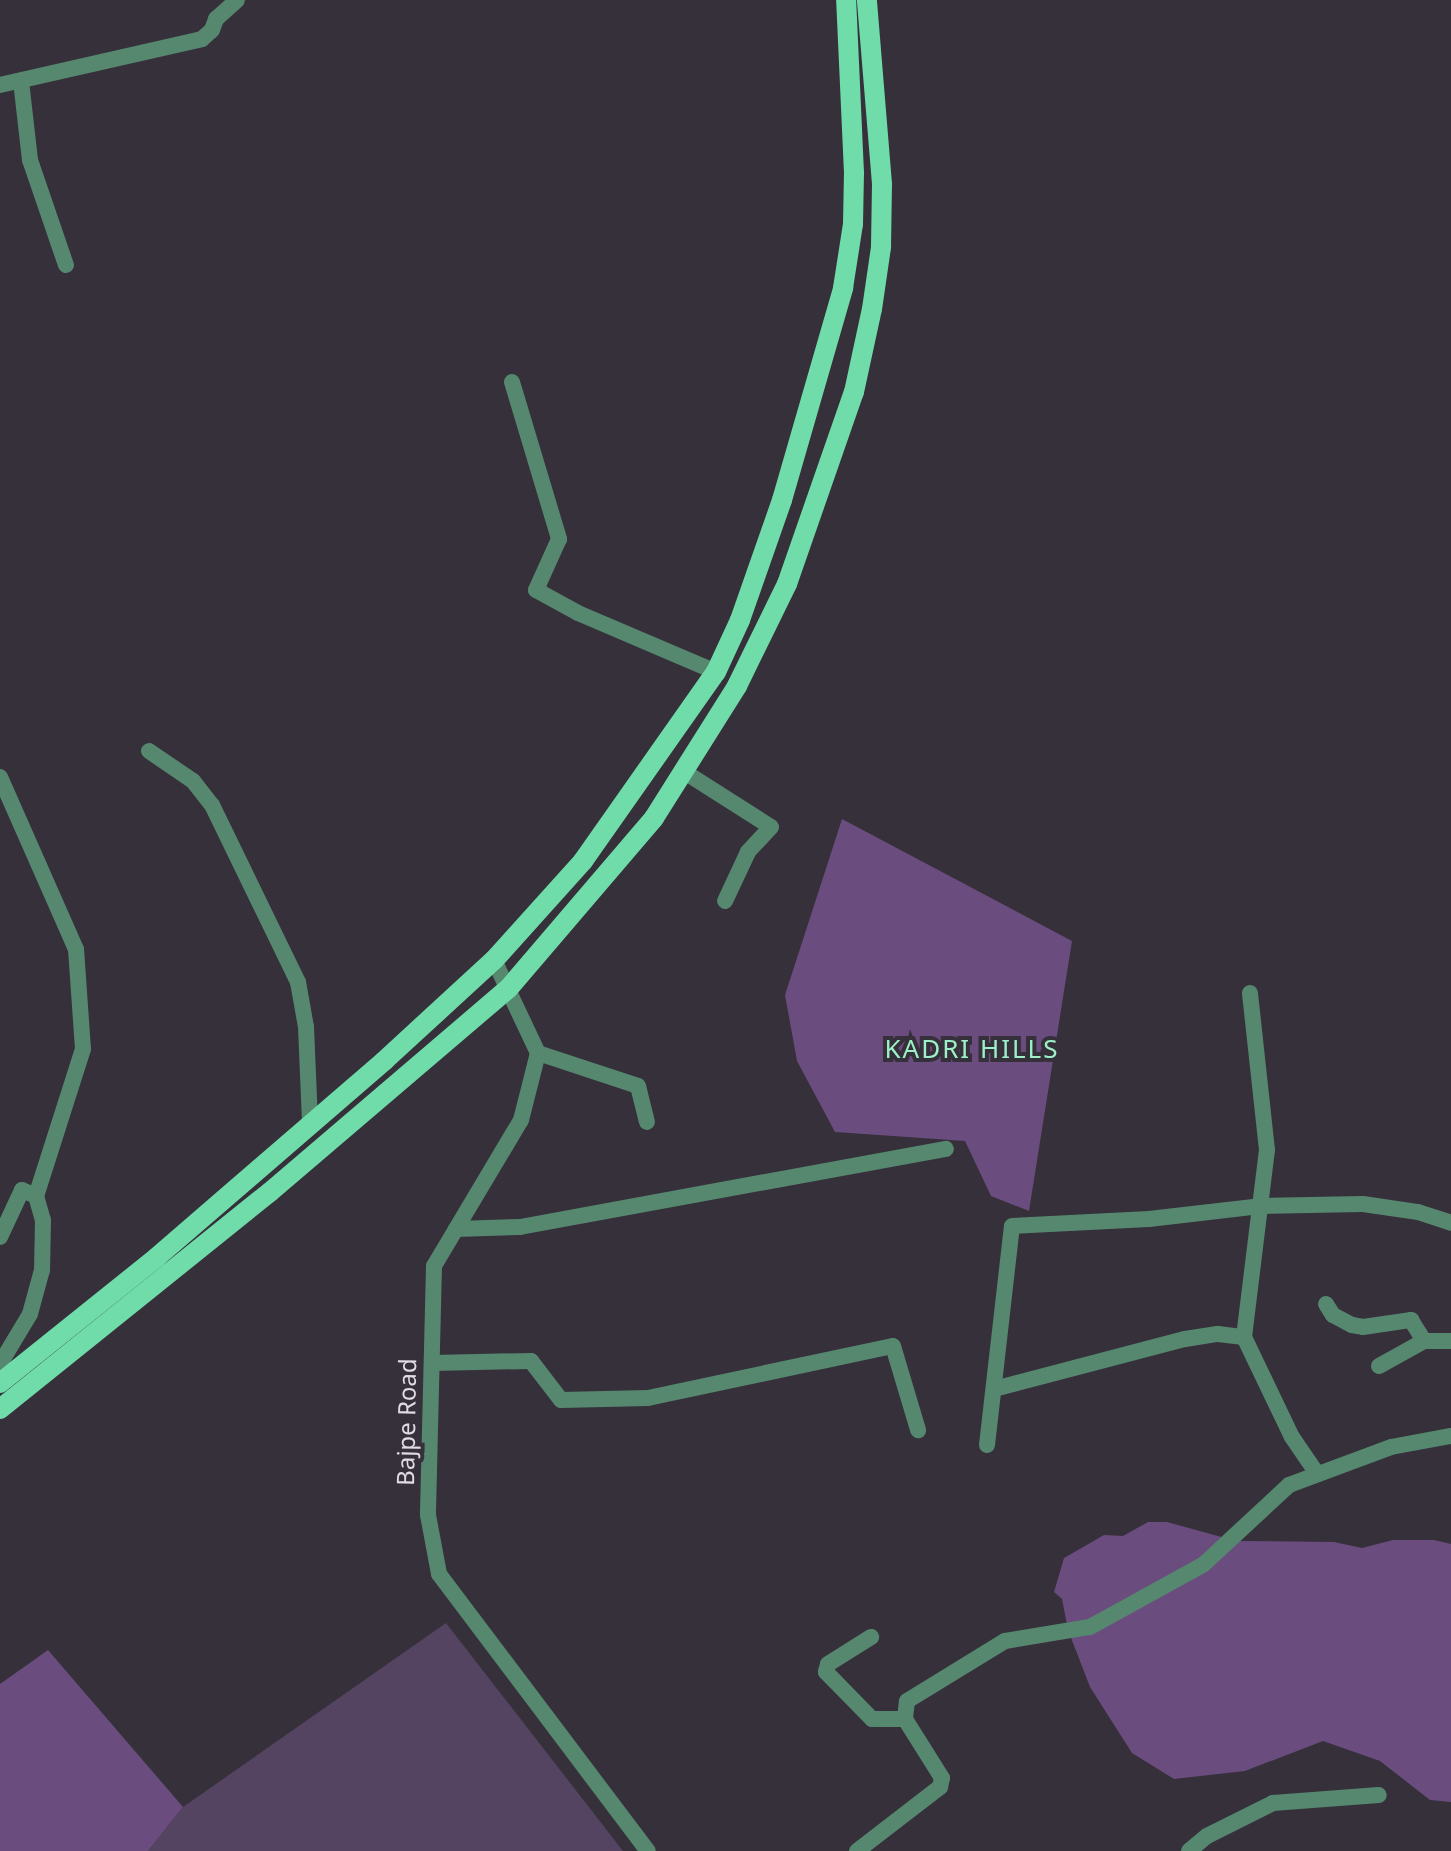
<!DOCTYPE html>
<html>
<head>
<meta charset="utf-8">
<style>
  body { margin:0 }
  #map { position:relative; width:1451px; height:1851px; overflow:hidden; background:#35303a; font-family:"Noto Sans",sans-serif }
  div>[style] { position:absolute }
  .green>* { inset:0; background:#544361 }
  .forest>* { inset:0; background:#6a4c7e }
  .minor>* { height:16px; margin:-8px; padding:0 8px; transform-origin:8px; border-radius:8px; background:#56876f }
  .tertiary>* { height:16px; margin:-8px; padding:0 8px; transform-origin:8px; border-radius:8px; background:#56876f }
  .primary>* { height:20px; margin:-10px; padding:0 10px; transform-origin:10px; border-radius:10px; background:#6fdcaa }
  span { translate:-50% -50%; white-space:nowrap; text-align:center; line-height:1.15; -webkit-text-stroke:8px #35303a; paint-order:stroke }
  .street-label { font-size:24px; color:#e0dce3 }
  .neighbourhood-label { font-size:26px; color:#9cefc6; letter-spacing:2px }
</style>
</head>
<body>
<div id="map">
  <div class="green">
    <i style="clip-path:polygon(446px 1623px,623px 1851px,148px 1851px,183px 1807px)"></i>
  </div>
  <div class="forest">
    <i style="clip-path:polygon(842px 819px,1072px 941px,1029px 1211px,991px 1196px,965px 1141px,835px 1132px,797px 1061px,785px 995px)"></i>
    <i style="clip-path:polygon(1148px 1522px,1167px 1522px,1236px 1541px,1334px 1542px,1362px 1548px,1393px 1540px,1434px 1540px,1451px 1544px,1451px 1802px,1430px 1800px,1380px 1761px,1323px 1741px,1245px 1771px,1174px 1779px,1132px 1753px,1090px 1687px,1068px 1630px,1062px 1599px,1054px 1592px,1064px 1558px,1104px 1535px,1123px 1536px)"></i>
    <i style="clip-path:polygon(48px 1650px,183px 1807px,148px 1851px,0 1851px,0 1684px)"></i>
  </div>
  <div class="minor">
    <i style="left:21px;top:81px;width:80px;rotate:83.5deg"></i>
    <i style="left:30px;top:160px;width:111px;rotate:71.1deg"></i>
    <i style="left:0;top:85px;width:207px;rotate:-12.8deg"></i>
    <i style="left:202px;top:39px;width:13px;rotate:-42deg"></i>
    <i style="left:212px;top:30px;width:12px;rotate:-70deg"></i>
    <i style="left:216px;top:19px;width:28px;rotate:-42deg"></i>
    <i style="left:512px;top:382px;width:164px;rotate:73.3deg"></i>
    <i style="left:559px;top:539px;width:56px;rotate:114.3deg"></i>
    <i style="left:536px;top:590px;width:48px;rotate:28.7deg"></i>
    <i style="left:578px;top:613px;width:150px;rotate:23.1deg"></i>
    <i style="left:149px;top:751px;width:53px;rotate:34.3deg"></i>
    <i style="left:193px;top:781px;width:31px;rotate:52deg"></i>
    <i style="left:212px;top:805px;width:197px;rotate:64.1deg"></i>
    <i style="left:298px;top:982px;width:46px;rotate:79.9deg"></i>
    <i style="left:306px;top:1027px;width:97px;rotate:87.6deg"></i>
    <i style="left:683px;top:771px;width:104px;rotate:32.5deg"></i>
    <i style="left:771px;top:827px;width:34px;rotate:133deg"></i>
    <i style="left:748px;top:852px;width:54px;rotate:115.1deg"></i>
    <i style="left:0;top:777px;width:188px;rotate:66.2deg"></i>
    <i style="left:76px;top:949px;width:100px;rotate:86deg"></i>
    <i style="left:83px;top:1049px;width:154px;rotate:107.7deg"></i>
    <i style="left:538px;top:1053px;width:105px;rotate:18.3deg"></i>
    <i style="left:638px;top:1086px;width:37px;rotate:76deg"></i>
    <i style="left:456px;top:1229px;width:64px;rotate:-1.8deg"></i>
    <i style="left:520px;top:1227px;width:433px;rotate:-10.4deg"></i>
    <i style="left:0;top:1237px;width:52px;rotate:-64.9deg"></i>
    <i style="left:22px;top:1190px;width:15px;rotate:23deg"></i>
    <i style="left:36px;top:1196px;width:25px;rotate:74deg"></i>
    <i style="left:43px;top:1220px;width:50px;rotate:91.1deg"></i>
    <i style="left:42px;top:1270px;width:46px;rotate:105.3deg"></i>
    <i style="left:30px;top:1314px;width:58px;rotate:121deg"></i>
    <i style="left:1326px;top:1304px;width:13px;rotate:58deg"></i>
    <i style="left:1333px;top:1315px;width:21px;rotate:28deg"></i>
    <i style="left:1352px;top:1325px;width:11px;rotate:10deg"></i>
    <i style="left:1363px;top:1327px;width:49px;rotate:-8.3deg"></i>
    <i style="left:1411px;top:1320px;width:25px;rotate:58deg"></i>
    <i style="left:1244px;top:1337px;width:188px;rotate:-83deg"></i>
    <i style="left:1267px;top:1150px;width:158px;rotate:-96.2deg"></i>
    <i style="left:432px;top:1363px;width:99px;rotate:-1.2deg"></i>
    <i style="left:531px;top:1361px;width:49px;rotate:52.4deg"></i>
    <i style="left:561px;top:1400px;width:87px;rotate:-1.3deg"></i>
    <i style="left:648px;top:1398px;width:250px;rotate:-12deg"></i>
    <i style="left:893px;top:1346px;width:88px;rotate:73.4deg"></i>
    <i style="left:1379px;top:1366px;width:51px;rotate:-29.1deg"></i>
    <i style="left:1424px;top:1341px;width:27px"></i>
    <i style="left:994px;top:1389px;width:197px;rotate:-14.7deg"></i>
    <i style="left:1185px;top:1339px;width:33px;rotate:-9deg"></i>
    <i style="left:1218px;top:1334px;width:26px;rotate:7deg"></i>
    <i style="left:1244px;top:1337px;width:111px;rotate:64.4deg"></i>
    <i style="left:1292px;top:1437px;width:42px;rotate:55.6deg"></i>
    <i style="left:987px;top:1445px;width:220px;rotate:-83.5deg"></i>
    <i style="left:1012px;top:1226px;width:137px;rotate:-2.9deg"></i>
    <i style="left:1149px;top:1219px;width:114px;rotate:-6.6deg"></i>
    <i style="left:1262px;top:1206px;width:101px;rotate:-1.1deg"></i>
    <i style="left:1363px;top:1204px;width:56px;rotate:8.3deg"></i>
    <i style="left:1418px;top:1212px;width:35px;rotate:18deg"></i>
    <i style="left:905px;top:1719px;width:18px;rotate:-84deg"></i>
    <i style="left:907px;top:1701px;width:115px;rotate:-31.5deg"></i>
    <i style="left:1005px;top:1641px;width:86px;rotate:-9.4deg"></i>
    <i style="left:1090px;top:1627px;width:130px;rotate:-28.9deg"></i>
    <i style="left:1204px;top:1564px;width:116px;rotate:-42.9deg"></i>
    <i style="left:1289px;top:1485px;width:109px;rotate:-20.4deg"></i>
    <i style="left:1391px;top:1447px;width:61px;rotate:-10.4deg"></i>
    <i style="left:857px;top:1851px;width:105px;rotate:-37.6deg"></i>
    <i style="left:940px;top:1787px;width:9px;rotate:-77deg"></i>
    <i style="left:942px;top:1778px;width:70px;rotate:-122.1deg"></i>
    <i style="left:905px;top:1719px;width:33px;rotate:180deg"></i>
    <i style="left:872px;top:1719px;width:66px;rotate:-134.4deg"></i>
    <i style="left:826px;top:1672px;width:8px;rotate:-76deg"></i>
    <i style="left:828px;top:1664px;width:51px;rotate:-32.1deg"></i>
    <i style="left:1189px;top:1851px;width:23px;rotate:-40deg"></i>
    <i style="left:1207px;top:1836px;width:74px;rotate:-26.6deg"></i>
    <i style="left:1273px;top:1803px;width:106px;rotate:-4.3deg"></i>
  </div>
  <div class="tertiary">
    <i style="left:494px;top:960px;width:103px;rotate:64.7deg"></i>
    <i style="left:538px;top:1053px;width:69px;rotate:104.2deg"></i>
    <i style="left:521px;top:1120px;width:170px;rotate:120.8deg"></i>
    <i style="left:434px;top:1266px;width:249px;rotate:91.4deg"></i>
    <i style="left:428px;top:1515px;width:60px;rotate:79.4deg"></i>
    <i style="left:439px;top:1574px;width:347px;rotate:53deg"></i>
  </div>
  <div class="primary">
    <i style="left:0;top:1383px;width:201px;rotate:-38.7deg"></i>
    <i style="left:157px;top:1257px;width:300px;rotate:-40.8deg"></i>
    <i style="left:384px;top:1061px;width:149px;rotate:-42.6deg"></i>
    <i style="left:494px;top:960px;width:133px;rotate:-48deg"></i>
    <i style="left:583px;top:861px;width:231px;rotate:-54.9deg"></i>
    <i style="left:716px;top:672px;width:57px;rotate:-65.2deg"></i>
    <i style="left:740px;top:620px;width:127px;rotate:-70.7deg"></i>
    <i style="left:782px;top:500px;width:221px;rotate:-73.9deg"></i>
    <i style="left:843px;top:288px;width:65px;rotate:-81.1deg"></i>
    <i style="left:853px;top:224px;width:51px;rotate:-88.9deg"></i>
    <i style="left:854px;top:173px;width:173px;rotate:-92.6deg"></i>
    <i style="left:0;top:1409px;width:346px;rotate:-38.8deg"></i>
    <i style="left:270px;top:1192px;width:313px;rotate:-40.5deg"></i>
    <i style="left:508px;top:989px;width:225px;rotate:-49.5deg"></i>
    <i style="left:654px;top:818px;width:156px;rotate:-57.8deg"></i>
    <i style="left:737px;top:686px;width:114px;rotate:-63.9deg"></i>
    <i style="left:787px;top:584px;width:203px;rotate:-70.8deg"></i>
    <i style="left:854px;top:392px;width:85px;rotate:-77.8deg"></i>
    <i style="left:872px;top:309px;width:63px;rotate:-81.7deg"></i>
    <i style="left:881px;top:247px;width:63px;rotate:-89.1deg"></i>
    <i style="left:882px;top:184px;width:185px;rotate:-94.7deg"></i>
  </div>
  <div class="street-label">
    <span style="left:406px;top:1422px;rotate:-89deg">Bajpe Road</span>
  </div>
  <div class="neighbourhood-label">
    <span style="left:972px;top:1049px">KADRI HILLS</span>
  </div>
</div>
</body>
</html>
